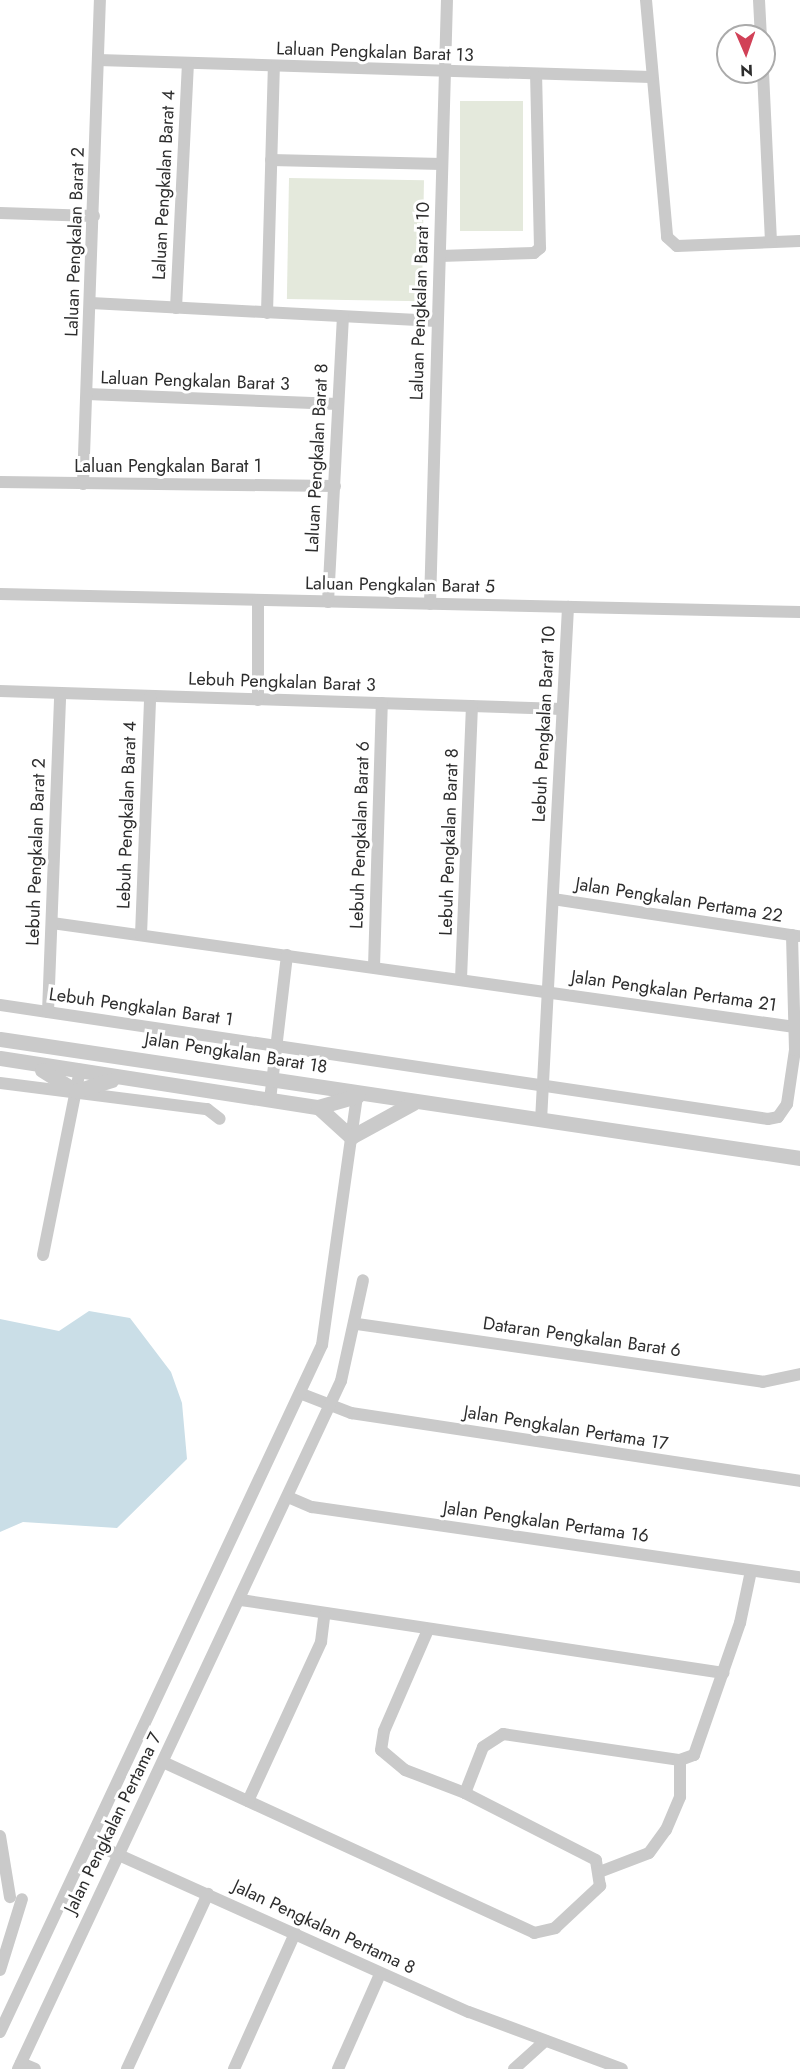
<!DOCTYPE html>
<html>
<head>
<meta charset="utf-8">
<style>
  body { margin:0 }
  #map { position:relative; width:800px; height:2069px; overflow:hidden; background:#fff; font-family:Jost,sans-serif }
  div>[style] { position:absolute }
  .green>* { inset:0; background:#e4e9dc; transform-origin:0 0 }
  .water>* { inset:0; background:#cadee7 }
  .minor>* { height:12px; margin:-6px; padding:0 6px; transform-origin:6px; border-radius:6px; background:#cacaca }
  .tertiary>* { height:15px; margin:-7.5px; padding:0 7.5px; transform-origin:7.5px; border-radius:7.5px; background:#cacaca }
  span { translate:-50% -50%; white-space:nowrap; text-align:center; line-height:1.15; -webkit-text-stroke:6px #fff; paint-order:stroke }
  .street-label { font-size:18px; color:#2d2d2d }
  .north { position:absolute; left:716px; top:24px; width:60px; height:60px; box-sizing:border-box; background:#fff; border:2px solid #ababab; border-radius:50%; rotate:178deg; font-size:16px; font-weight:700; line-height:24px; text-align:center; color:#2d2d2d }
  .north::after { content:''; display:block; margin:auto; width:21px; height:27px; background:#d14157; clip-path:polygon(50% 0,100% 100%,50% 72%,0 100%) }
</style>
</head>
<body>
<div id="map">
  <div class="green">
    <i style="left:460px;top:101px;width:63px;height:130px"></i>
    <i style="left:289px;top:178px;width:135px;height:121px;rotate:1deg"></i>
  </div>
  <div class="water">
    <i style="clip-path:polygon(89px 1311px,130px 1318px,171px 1372px,182px 1403px,187px 1459px,117px 1528px,23px 1522px,0 1532px,0 1319px,59px 1331px)"></i>
  </div>
  <div class="minor">
    <i style="left:646px;top:0;width:238px;rotate:84.9deg"></i>
    <i style="left:667px;top:237px;width:13px;rotate:42deg"></i>
    <i style="left:677px;top:246px;width:123px;rotate:-2.3deg"></i>
    <i style="left:759px;top:0;width:36px;rotate:87deg"></i>
    <i style="left:98px;top:60px;width:553px;rotate:1.76deg"></i>
    <i style="left:763px;top:72px;width:170px;rotate:87.3deg"></i>
    <i style="left:271px;top:160px;width:171px;rotate:1.3deg"></i>
    <i style="left:0;top:213px;width:94px;rotate:1.8deg"></i>
    <i style="left:440px;top:256px;width:94px;rotate:-1.8deg"></i>
    <i style="left:534px;top:253px;width:8px;rotate:-40deg"></i>
    <i style="left:540px;top:248px;width:171px;rotate:-91.3deg"></i>
    <i style="left:91px;top:303px;width:346px;rotate:3deg"></i>
    <i style="left:176px;top:308px;width:243px;rotate:-87.2deg"></i>
    <i style="left:267px;top:313px;width:246px;rotate:-88.4deg"></i>
    <i style="left:87px;top:394px;width:251px;rotate:2.3deg"></i>
    <i style="left:0;top:482px;width:335px;rotate:0.7deg"></i>
    <i style="left:83px;top:484px;width:484px;rotate:-88deg"></i>
    <i style="left:0;top:594px;width:800px;rotate:1.29deg"></i>
    <i style="left:328px;top:602px;width:285px;rotate:-87deg"></i>
    <i style="left:430px;top:604px;width:604px;rotate:-88.39deg"></i>
    <i style="left:0;top:691px;width:562px;rotate:1.83deg"></i>
    <i style="left:258px;top:700px;width:100px;rotate:-90deg"></i>
    <i style="left:553px;top:899px;width:248px;rotate:8.6deg"></i>
    <i style="left:52px;top:923px;width:750px;rotate:7.97deg"></i>
    <i style="left:141px;top:935px;width:239px;rotate:-87.8deg"></i>
    <i style="left:374px;top:967px;width:264px;rotate:-88.3deg"></i>
    <i style="left:461px;top:979px;width:273px;rotate:-87.7deg"></i>
    <i style="left:0;top:1005px;width:776px;rotate:8.44deg"></i>
    <i style="left:768px;top:1119px;width:10px;rotate:-11deg"></i>
    <i style="left:778px;top:1117px;width:16px;rotate:-55deg"></i>
    <i style="left:787px;top:1104px;width:55px;rotate:-81.6deg"></i>
    <i style="left:795px;top:1050px;width:115px;rotate:-91.5deg"></i>
    <i style="left:48px;top:1012px;width:319px;rotate:-87.8deg"></i>
    <i style="left:0;top:1083px;width:209px;rotate:7.2deg"></i>
    <i style="left:207px;top:1109px;width:16px;rotate:38deg"></i>
    <i style="left:270px;top:1100px;width:146px;rotate:-83.3deg"></i>
    <i style="left:541px;top:1121px;width:515px;rotate:-86.99deg"></i>
    <i style="left:43px;top:1255px;width:189px;rotate:-78.7deg"></i>
    <i style="left:357px;top:1324px;width:410px;rotate:8.1deg"></i>
    <i style="left:763px;top:1382px;width:38px;rotate:-12deg"></i>
    <i style="left:302px;top:1394px;width:53px;rotate:21.2deg"></i>
    <i style="left:351px;top:1413px;width:454px;rotate:8.6deg"></i>
    <i style="left:288px;top:1497px;width:26px;rotate:23deg"></i>
    <i style="left:312px;top:1507px;width:493px;rotate:8.2deg"></i>
    <i style="left:241px;top:1600px;width:488px;rotate:8.6deg"></i>
    <i style="left:163px;top:1762px;width:409px;rotate:24.7deg"></i>
    <i style="left:534px;top:1933px;width:22px;rotate:-13deg"></i>
    <i style="left:555px;top:1928px;width:62px;rotate:-43deg"></i>
    <i style="left:600px;top:1886px;width:26px;rotate:-99deg"></i>
    <i style="left:596px;top:1860px;width:147px;rotate:-152.9deg"></i>
    <i style="left:465px;top:1793px;width:64px;rotate:-159deg"></i>
    <i style="left:405px;top:1770px;width:31px;rotate:-140deg"></i>
    <i style="left:381px;top:1750px;width:19px;rotate:-81deg"></i>
    <i style="left:384px;top:1731px;width:110px;rotate:-66.5deg"></i>
    <i style="left:465px;top:1793px;width:49px;rotate:-68.6deg"></i>
    <i style="left:483px;top:1747px;width:24px;rotate:-33deg"></i>
    <i style="left:503px;top:1734px;width:179px;rotate:8.4deg"></i>
    <i style="left:680px;top:1760px;width:15px;rotate:-20deg"></i>
    <i style="left:694px;top:1755px;width:140px;rotate:-70.8deg"></i>
    <i style="left:740px;top:1623px;width:53px;rotate:-78.1deg"></i>
    <i style="left:248px;top:1801px;width:175px;rotate:-65.3deg"></i>
    <i style="left:321px;top:1642px;width:26px;rotate:-83deg"></i>
    <i style="left:0;top:1836px;width:62px;rotate:80.7deg"></i>
    <i style="left:90px;top:1842px;width:415px;rotate:24.2deg"></i>
    <i style="left:469px;top:2012px;width:163px;rotate:20.4deg"></i>
    <i style="left:602px;top:1871px;width:50px;rotate:-21deg"></i>
    <i style="left:649px;top:1853px;width:29px;rotate:-54deg"></i>
    <i style="left:666px;top:1830px;width:36px;rotate:-67deg"></i>
    <i style="left:680px;top:1797px;width:37px;rotate:-90deg"></i>
    <i style="left:0;top:1970px;width:74px;rotate:-72.8deg"></i>
    <i style="left:0;top:2032px;width:759px;rotate:-64.89deg"></i>
    <i style="left:322px;top:1345px;width:251px;rotate:-82deg"></i>
    <i style="left:21px;top:2063px;width:15px;rotate:23deg"></i>
    <i style="left:18px;top:2069px;width:760px;rotate:-64.85deg"></i>
    <i style="left:341px;top:1381px;width:103px;rotate:-77.7deg"></i>
    <i style="left:127px;top:2069px;width:193px;rotate:-65.2deg"></i>
    <i style="left:234px;top:2069px;width:149px;rotate:-65.8deg"></i>
    <i style="left:338px;top:2069px;width:104px;rotate:-66.1deg"></i>
    <i style="left:514px;top:2069px;width:42px;rotate:-42.1deg"></i>
  </div>
  <div class="tertiary">
    <i style="left:0;top:1039px;width:809px;rotate:8.46deg"></i>
    <i style="left:0;top:1058px;width:322px;rotate:8.8deg"></i>
    <i style="left:318px;top:1107px;width:41px;rotate:-15.8deg"></i>
    <i style="left:42px;top:1070px;width:40px;rotate:32deg"></i>
    <i style="left:76px;top:1091px;width:37px;rotate:-17deg"></i>
    <i style="left:318px;top:1107px;width:45px;rotate:42.3deg"></i>
    <i style="left:351px;top:1137px;width:71px;rotate:-28.7deg"></i>
  </div>
  <div class="street-label">
    <span style="left:375px;top:52px;rotate:2deg">Laluan Pengkalan Barat 13</span>
    <span style="left:164px;top:185px;rotate:-87deg">Laluan Pengkalan Barat 4</span>
    <span style="left:75px;top:242px;rotate:-88deg">Laluan Pengkalan Barat 2</span>
    <span style="left:420px;top:301px;rotate:-88deg">Laluan Pengkalan Barat 10</span>
    <span style="left:195px;top:381px;rotate:2deg">Laluan Pengkalan Barat 3</span>
    <span style="left:317px;top:458px;rotate:-87deg">Laluan Pengkalan Barat 8</span>
    <span style="left:168px;top:466px">Laluan Pengkalan Barat 1</span>
    <span style="left:400px;top:585px;rotate:1deg">Laluan Pengkalan Barat 5</span>
    <span style="left:282px;top:682px;rotate:2deg">Lebuh Pengkalan Barat 3</span>
    <span style="left:544px;top:724px;rotate:-87deg">Lebuh Pengkalan Barat 10</span>
    <span style="left:127px;top:815px;rotate:-88deg">Lebuh Pengkalan Barat 4</span>
    <span style="left:360px;top:835px;rotate:-88deg">Lebuh Pengkalan Barat 6</span>
    <span style="left:449px;top:842px;rotate:-88deg">Lebuh Pengkalan Barat 8</span>
    <span style="left:36px;top:852px;rotate:-88deg">Lebuh Pengkalan Barat 2</span>
    <span style="left:679px;top:900px;rotate:9deg">Jalan Pengkalan Pertama 22</span>
    <span style="left:674px;top:991px;rotate:8deg">Jalan Pengkalan Pertama 21</span>
    <span style="left:141px;top:1007px;rotate:8deg">Lebuh Pengkalan Barat 1</span>
    <span style="left:236px;top:1053px;rotate:9deg">Jalan Pengkalan Barat 18</span>
    <span style="left:582px;top:1337px;rotate:8deg">Dataran Pengkalan Barat 6</span>
    <span style="left:566px;top:1428px;rotate:9deg">Jalan Pengkalan Pertama 17</span>
    <span style="left:546px;top:1522px;rotate:8deg">Jalan Pengkalan Pertama 16</span>
    <span style="left:113px;top:1823px;rotate:-64deg">Jalan Pengkalan Pertama 7</span>
    <span style="left:324px;top:1927px;rotate:25deg">Jalan Pengkalan Pertama 8</span>
  </div>
  <div class="north">N</div>
</div>
</body>
</html>
